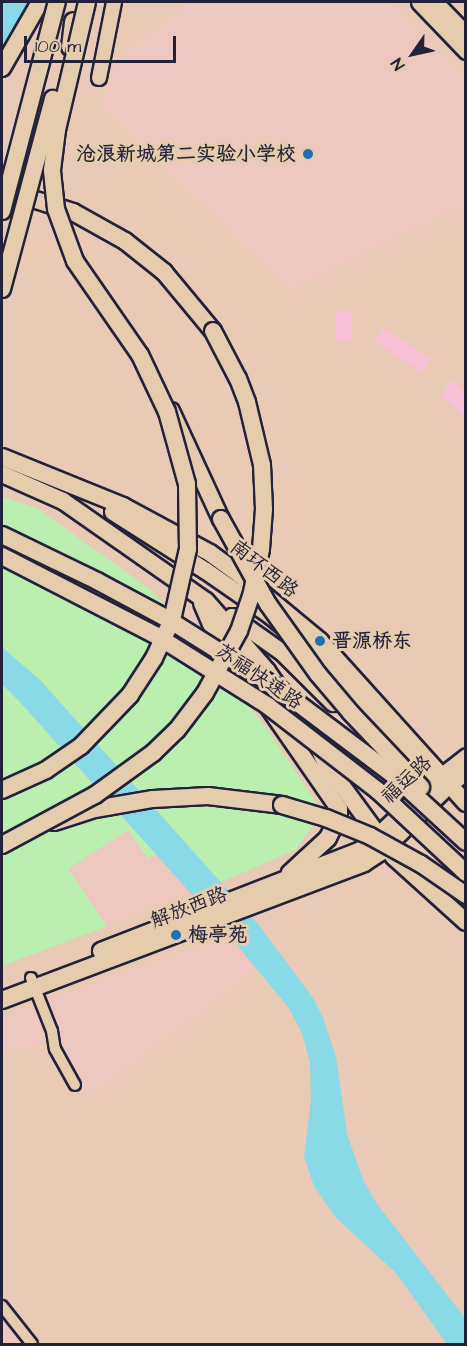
<!DOCTYPE html>
<html>
<head>
<meta charset="utf-8">
<style>
  body { margin:0 }
  #map { position:relative; width:467px; height:1346px; overflow:hidden; background:#e8cab6; font-family:"Architects Daughter","LXGW WenKai TC",sans-serif }
  div>[style] { position:absolute }
  .built>* { inset:0; background:#edc7c0 }
  .green>* { inset:0; background:#baefb0 }
  .water>* { inset:0; background:#8ad9e6 }
  .building>* { inset:0; background:#f9c1d8; transform-origin:0 0 }
  .roads { filter:drop-shadow(2px 0 #22223b) drop-shadow(-2px 0 #22223b) drop-shadow(0 2px #22223b) drop-shadow(0 -2px #22223b) }
  .minor>* { height:10px; margin:-5px; padding:0 5px; transform-origin:5px; border-radius:5px; background:#e4ccad }
  .tertiary>* { height:14px; margin:-7px; padding:0 7px; transform-origin:7px; border-radius:7px; background:#e4ccad }
  .secondary>* { height:15px; margin:-7.5px; padding:0 7.5px; transform-origin:7.5px; border-radius:7.5px; background:#e4ccad }
  .primary>* { height:16px; margin:-8px; padding:0 8px; transform-origin:8px; border-radius:8px; background:#e4ccad }
  .trunk>* { height:16px; margin:-8px; padding:0 8px; transform-origin:8px; border-radius:8px; background:#e4ccad }
  .bridges { filter:drop-shadow(2px 0 #22223b) drop-shadow(-2px 0 #22223b) drop-shadow(0 2px #22223b) drop-shadow(0 -2px #22223b) }
  .trunk-bridge>* { height:16px; margin:-8px; padding:0 8px; transform-origin:8px; border-radius:8px; background:#e4ccad }
  .dots>* { width:16px; height:16px; translate:-50% -50%; box-sizing:border-box; border:3px solid #e4ccad; border-radius:50% }
  span { translate:-50% -50%; white-space:nowrap; text-align:center; line-height:1.15; -webkit-text-stroke:6px #e4ccad; paint-order:stroke }
  .poi-label { font-size:20px; color:#22223b; font-weight:700 }
  .right { translate:-100% -50%; text-align:right }
  .left { translate:0 -50%; text-align:left }
  .street-label { font-size:20px; color:#22223b }
  .frame { position:absolute; inset:0; border:3px solid #22223b; pointer-events:none }
  .north { position:absolute; left:383px; top:24px; width:60px; height:60px; -webkit-text-stroke:4px #e4ccad; paint-order:stroke; rotate:236deg; font-size:16px; font-weight:700; line-height:24px; text-align:center; color:#22223b }
  .north::after { content:''; display:block; margin:auto; width:21px; height:27px; background:#22223b; clip-path:polygon(50% 0,100% 100%,50% 72%,0 100%) }
  .scale { position:absolute; left:24px; top:36px; width:152px; height:27px; box-sizing:border-box; border:3px solid #22223b; border-top:0; padding-left:8px; font-size:18px; line-height:21px; white-space:nowrap; color:#22223b; -webkit-text-stroke:4px #e4ccad; paint-order:stroke }
</style>
</head>
<body>
<div id="map">
  <div class="built">
    <i style="clip-path:polygon(191px 2px,390px 2px,465px 79px,465px 203px,289px 289px,101px 105px,118px 60px)"></i>
    <i style="clip-path:polygon(128px 830px,148px 858px,156px 854px,191px 893px,107px 926px,68px 870px)"></i>
    <i style="clip-path:polygon(228px 935px,255px 969px,87px 1095px,58px 1038px,2px 1054px,2px 1017px)"></i>
    <i style="clip-path:polygon(2px 1308px,30px 1344px,2px 1344px)"></i>
  </div>
  <div class="green">
    <i style="clip-path:polygon(2px 497px,37px 508px,147px 587px,179px 618px,265px 726px,316px 802px,316px 817px,313px 826px,295px 850px,220px 882px,41px 681px,2px 647px)"></i>
    <i style="clip-path:polygon(2px 684px,20px 702px,156px 854px,148px 859px,128px 830px,68px 869px,107px 926px,2px 966px)"></i>
  </div>
  <div class="water">
    <i style="clip-path:polygon(2px 2px,30px 2px,2px 54px)"></i>
    <i style="clip-path:polygon(2px 647px,41px 681px,258px 924px,313px 998px,324px 1020px,336px 1057px,347px 1134px,363px 1180px,377px 1204px,465px 1318px,465px 1344px,447px 1344px,395px 1272px,336px 1218px,314px 1186px,304px 1157px,311px 1100px,310px 1063px,302px 1033px,288px 1007px,236px 944px,20px 702px,2px 684px)"></i>
  </div>
  <div class="building">
    <i style="left:336px;top:312px;width:16px;height:30px"></i>
    <i style="left:383px;top:328px;width:57px;height:16px;rotate:33deg"></i>
    <i style="clip-path:polygon(454px 380px,465px 391px,465px 418px,440px 395px)"></i>
  </div>
  <div class="roads">
    <div class="minor">
      <i style="left:31px;top:978px;width:57px;rotate:68.4deg"></i>
      <i style="left:52px;top:1031px;width:18px;rotate:81deg"></i>
      <i style="left:55px;top:1049px;width:41px;rotate:60.9deg"></i>
      <i style="left:2px;top:1306px;width:48px;rotate:51.7deg"></i>
    </div>
    <div class="tertiary">
      <i style="left:99px;top:78px;width:77px;rotate:-78.8deg"></i>
    </div>
    <div class="secondary">
      <i style="left:419px;top:2px;width:68px;rotate:46.2deg"></i>
      <i style="left:435px;top:2px;width:45px;rotate:45.9deg"></i>
      <i style="left:442px;top:775px;width:31px;rotate:-38deg"></i>
      <i style="left:450px;top:784px;width:20px;rotate:-37deg"></i>
    </div>
    <div class="primary">
      <i style="left:2px;top:457px;width:131px;rotate:22deg"></i>
      <i style="left:123px;top:506px;width:99px;rotate:28.4deg"></i>
      <i style="left:210px;top:553px;width:36px;rotate:36deg"></i>
      <i style="left:239px;top:574px;width:105px;rotate:39.6deg"></i>
      <i style="left:320px;top:641px;width:218px;rotate:48deg"></i>
      <i style="left:2px;top:474px;width:67px;rotate:23.9deg"></i>
      <i style="left:63px;top:501px;width:174px;rotate:35deg"></i>
      <i style="left:206px;top:601px;width:93px;rotate:48.9deg"></i>
      <i style="left:267px;top:671px;width:84px;rotate:55.2deg"></i>
      <i style="left:315px;top:740px;width:26px;rotate:65deg"></i>
      <i style="left:326px;top:764px;width:115px;rotate:53.8deg"></i>
      <i style="left:394px;top:857px;width:97px;rotate:42.1deg"></i>
      <i style="left:113px;top:512px;width:110px;rotate:32.4deg"></i>
      <i style="left:206px;top:571px;width:79px;rotate:34.7deg"></i>
      <i style="left:271px;top:616px;width:45px;rotate:39.6deg"></i>
      <i style="left:306px;top:645px;width:196px;rotate:48.5deg"></i>
      <i style="left:202px;top:603px;width:23px;rotate:67deg"></i>
      <i style="left:211px;top:624px;width:225px;rotate:55.3deg"></i>
      <i style="left:339px;top:809px;width:7px;rotate:90deg"></i>
      <i style="left:339px;top:816px;width:25px;rotate:117deg"></i>
      <i style="left:328px;top:838px;width:52px;rotate:137.4deg"></i>
      <i style="left:232px;top:617px;width:62px;rotate:35.2deg"></i>
      <i style="left:283px;top:653px;width:71px;rotate:45deg"></i>
      <i style="left:101px;top:951px;width:277px;rotate:-21.2deg"></i>
      <i style="left:359px;top:851px;width:16px;rotate:-35deg"></i>
      <i style="left:372px;top:842px;width:97px;rotate:-43.7deg"></i>
      <i style="left:2px;top:1000px;width:387px;rotate:-20.7deg"></i>
      <i style="left:364px;top:863px;width:20px;rotate:-33deg"></i>
      <i style="left:381px;top:852px;width:97px;rotate:-44.6deg"></i>
    </div>
    <div class="trunk">
      <i style="left:70px;top:47px;width:26px;rotate:-83deg"></i>
      <i style="left:2px;top:68px;width:76px;rotate:-60.1deg"></i>
      <i style="left:2px;top:189px;width:75px;rotate:17.9deg"></i>
      <i style="left:73px;top:212px;width:60px;rotate:29.1deg"></i>
      <i style="left:125px;top:241px;width:50px;rotate:38.5deg"></i>
      <i style="left:164px;top:272px;width:77px;rotate:50.3deg"></i>
      <i style="left:171px;top:411px;width:119px;rotate:65.2deg"></i>
      <i style="left:54px;top:822px;width:43px;rotate:-17.6deg"></i>
      <i style="left:95px;top:809px;width:59px;rotate:-9.8deg"></i>
      <i style="left:153px;top:799px;width:55px;rotate:-3.1deg"></i>
      <i style="left:208px;top:796px;width:75px;rotate:6.9deg"></i>
    </div>
  </div>
  <div class="bridges">
    <div class="trunk-bridge">
      <i style="left:2px;top:211px;width:216px;rotate:-75.3deg"></i>
      <i style="left:2px;top:289px;width:197px;rotate:-75deg"></i>
      <i style="left:221px;top:519px;width:97px;rotate:61.1deg"></i>
      <i style="left:268px;top:604px;width:86px;rotate:54.5deg"></i>
      <i style="left:318px;top:674px;width:51px;rotate:49.8deg"></i>
      <i style="left:351px;top:713px;width:102px;rotate:46.6deg"></i>
      <i style="left:2px;top:535px;width:106px;rotate:25.8deg"></i>
      <i style="left:97px;top:581px;width:78px;rotate:28.2deg"></i>
      <i style="left:166px;top:618px;width:133px;rotate:32.1deg"></i>
      <i style="left:279px;top:689px;width:141px;rotate:37deg"></i>
      <i style="left:392px;top:774px;width:100px;rotate:42.6deg"></i>
      <i style="left:2px;top:556px;width:174px;rotate:27.3deg"></i>
      <i style="left:157px;top:636px;width:131px;rotate:32.2deg"></i>
      <i style="left:268px;top:706px;width:138px;rotate:37.6deg"></i>
      <i style="left:377px;top:790px;width:122px;rotate:43deg"></i>
      <i style="left:2px;top:790px;width:48px;rotate:-24.4deg"></i>
      <i style="left:46px;top:770px;width:42px;rotate:-34.4deg"></i>
      <i style="left:81px;top:746px;width:71px;rotate:-46.1deg"></i>
      <i style="left:130px;top:695px;width:44px;rotate:-57deg"></i>
      <i style="left:154px;top:658px;width:42px;rotate:-64.7deg"></i>
      <i style="left:172px;top:620px;width:73px;rotate:-77.3deg"></i>
      <i style="left:188px;top:549px;width:65px;rotate:-90.9deg"></i>
      <i style="left:187px;top:484px;width:75px;rotate:-105.5deg"></i>
      <i style="left:167px;top:412px;width:63px;rotate:-115.3deg"></i>
      <i style="left:140px;top:355px;width:114px;rotate:-124.7deg"></i>
      <i style="left:75px;top:261px;width:55px;rotate:-110.1deg"></i>
      <i style="left:56px;top:209px;width:39px;rotate:-96deg"></i>
      <i style="left:52px;top:170px;width:40px;rotate:-82.9deg"></i>
      <i style="left:57px;top:130px;width:131px;rotate:-76.8deg"></i>
      <i style="left:282px;top:805px;width:46px;rotate:16.5deg"></i>
      <i style="left:326px;top:818px;width:48px;rotate:22.2deg"></i>
      <i style="left:370px;top:836px;width:58px;rotate:28.8deg"></i>
      <i style="left:421px;top:864px;width:55px;rotate:34.6deg"></i>
      <i style="left:2px;top:845px;width:106px;rotate:-28.3deg"></i>
      <i style="left:95px;top:795px;width:72px;rotate:-35.9deg"></i>
      <i style="left:153px;top:753px;width:33px;rotate:-44deg"></i>
      <i style="left:177px;top:730px;width:46px;rotate:-52.9deg"></i>
      <i style="left:205px;top:693px;width:71px;rotate:-61.3deg"></i>
      <i style="left:239px;top:631px;width:36px;rotate:-71deg"></i>
      <i style="left:251px;top:597px;width:49px;rotate:-78.2deg"></i>
      <i style="left:261px;top:549px;width:40px;rotate:-85.7deg"></i>
      <i style="left:264px;top:509px;width:44px;rotate:-92.6deg"></i>
      <i style="left:262px;top:465px;width:65px;rotate:-103.4deg"></i>
      <i style="left:247px;top:402px;width:25px;rotate:-111deg"></i>
      <i style="left:238px;top:379px;width:54px;rotate:-117.5deg"></i>
    </div>
  </div>
  <div class="dots">
    <i style="left:308px;top:154px;background:#1f6fb2"></i>
    <i style="left:320px;top:641px;background:#1f6fb2"></i>
    <i style="left:176px;top:935px;background:#1f6fb2"></i>
  </div>
  <div class="poi-label">
    <span class="right" style="left:296px;top:154px">沧浪新城第二实验小学校</span>
    <span class="left" style="left:332px;top:641px">晋源桥东</span>
    <span class="left" style="left:188px;top:935px">梅亭苑</span>
  </div>
  <div class="street-label">
    <span style="left:264px;top:569px;rotate:38deg">南环西路</span>
    <span style="left:259px;top:677px;rotate:34deg">苏福快速路</span>
    <span style="left:407px;top:780px;rotate:-43deg">福运路</span>
    <span style="left:189px;top:908px;rotate:-21deg">解放西路</span>
  </div>
  <div class="frame"></div>
  <div class="north">N</div>
  <div class="scale">100 m</div>
</div>
</body>
</html>
